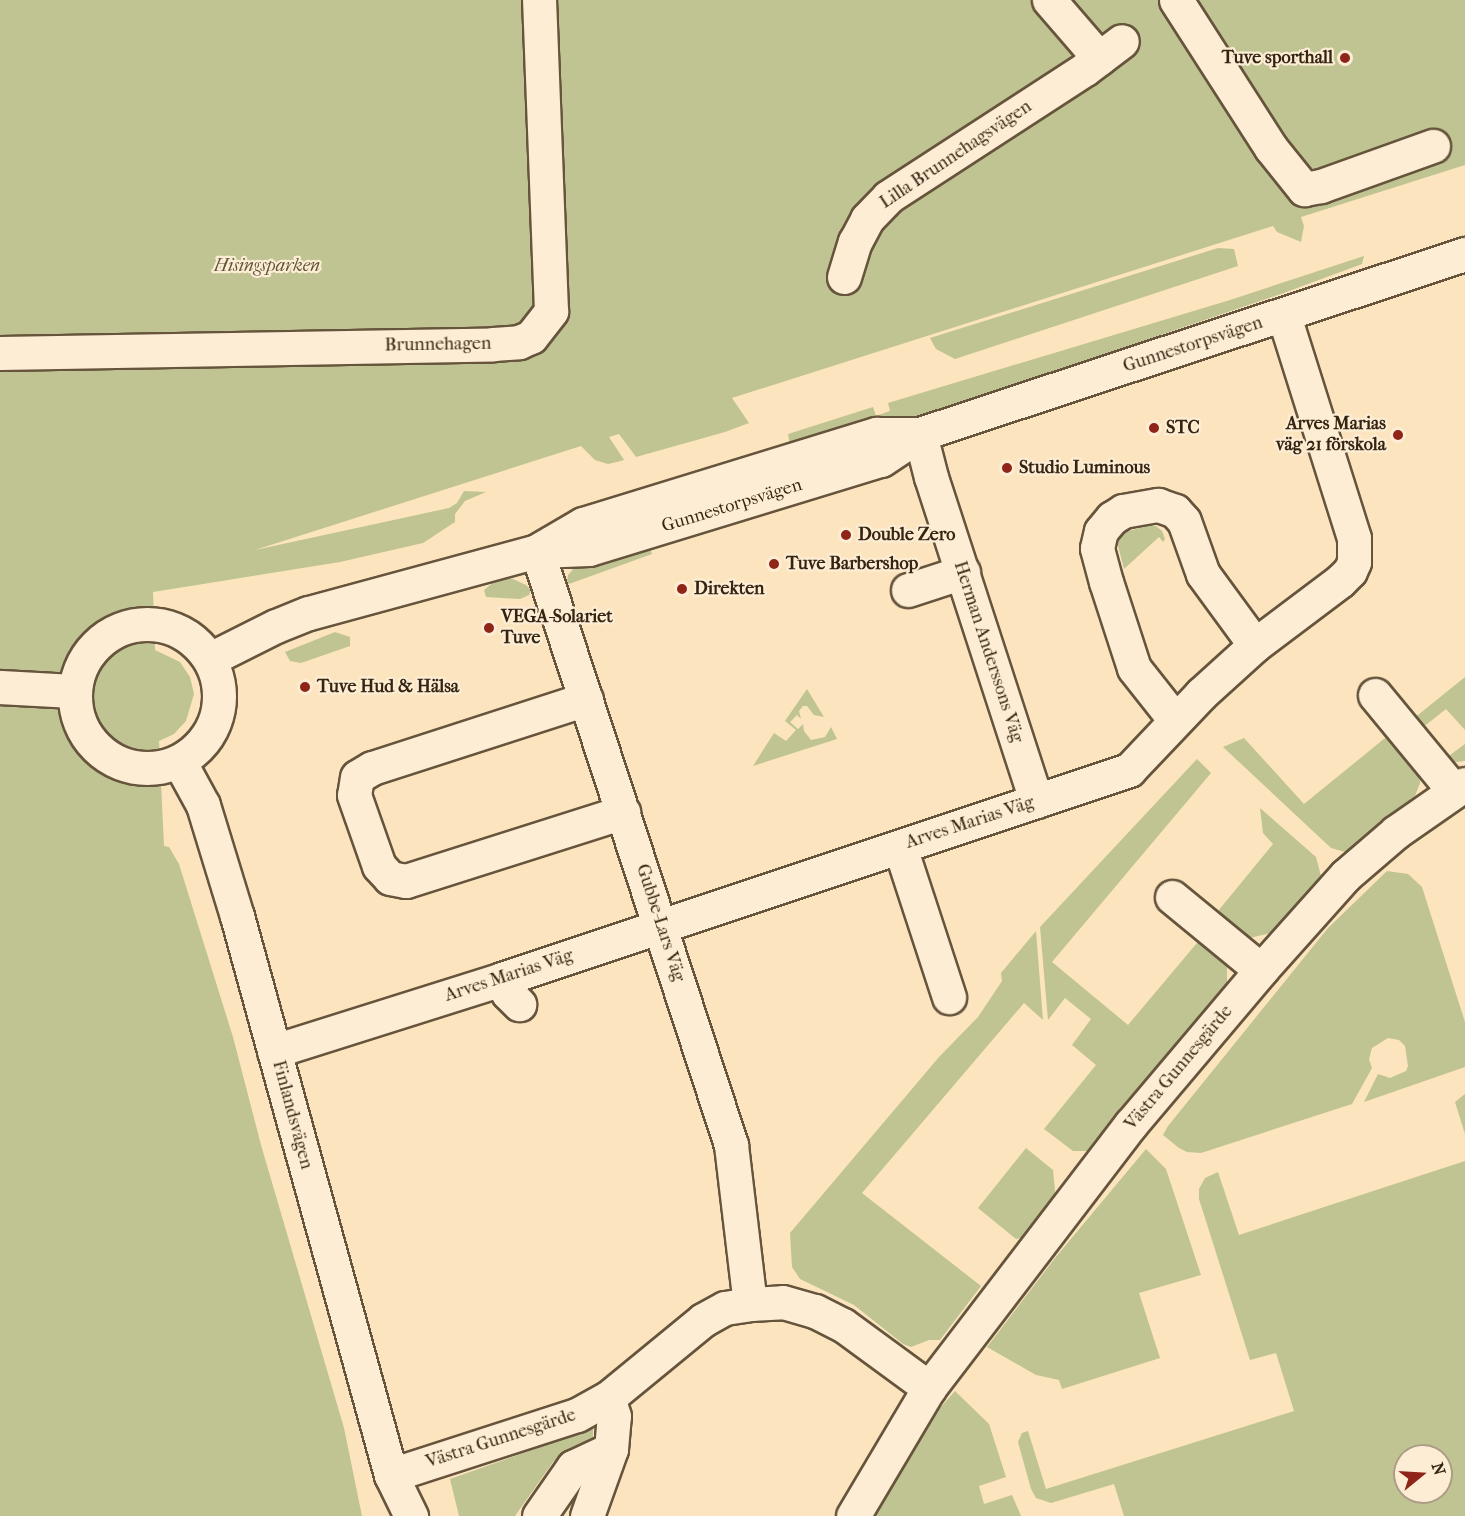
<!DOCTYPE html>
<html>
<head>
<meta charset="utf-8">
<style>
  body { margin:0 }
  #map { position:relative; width:1465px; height:1516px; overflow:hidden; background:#fce4bf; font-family:"IM FELL French Canon",serif }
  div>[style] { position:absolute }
  .green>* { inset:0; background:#bfc492 }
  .roads { filter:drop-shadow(2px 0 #66543c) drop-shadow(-2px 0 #66543c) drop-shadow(0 2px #66543c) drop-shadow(0 -2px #66543c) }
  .minor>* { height:33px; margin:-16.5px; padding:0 16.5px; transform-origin:16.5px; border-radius:16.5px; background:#fdedd5 }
  .minor>.ring { margin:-16.5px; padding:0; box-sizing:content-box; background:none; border:33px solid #fdedd5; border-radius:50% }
  .dots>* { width:16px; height:16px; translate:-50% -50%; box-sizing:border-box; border:3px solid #fdedd5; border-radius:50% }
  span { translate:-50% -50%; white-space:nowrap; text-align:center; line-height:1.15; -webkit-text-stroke:4.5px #fdedd5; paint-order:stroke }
  .poi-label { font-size:18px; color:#342411; font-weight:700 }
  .right { translate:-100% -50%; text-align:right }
  .left { translate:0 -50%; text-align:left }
  .street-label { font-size:18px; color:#342411 }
  .park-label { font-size:18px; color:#5e5438; font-style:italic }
  .north { position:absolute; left:1393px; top:1444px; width:60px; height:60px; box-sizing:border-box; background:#fdedd5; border:2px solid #ad9d87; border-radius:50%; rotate:72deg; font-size:16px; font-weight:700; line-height:24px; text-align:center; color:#342411 }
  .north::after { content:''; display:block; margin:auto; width:21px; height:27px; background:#8f2418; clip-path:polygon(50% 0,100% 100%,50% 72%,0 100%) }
</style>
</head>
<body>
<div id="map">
  <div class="green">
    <i style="clip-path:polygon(0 0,1465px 0,1465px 165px,1301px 217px,1304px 226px,1301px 242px,1277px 232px,1273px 226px,732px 398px,749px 423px,725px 432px,636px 457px,619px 434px,609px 437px,624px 460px,617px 462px,608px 464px,595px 460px,581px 446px,255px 550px,449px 508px,457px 503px,464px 491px,486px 492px,465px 501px,455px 514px,455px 522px,423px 543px,340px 562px,153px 592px,155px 650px,180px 662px,190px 677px,194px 694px,186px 721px,174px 734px,159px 741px,164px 846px,169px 847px,179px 864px,233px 1037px,261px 1145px,344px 1428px,362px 1516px,0 1516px)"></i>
    <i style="clip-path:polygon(1218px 248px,1234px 249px,1238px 266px,955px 359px,936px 349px,930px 338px)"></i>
    <i style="clip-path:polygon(1364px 256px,1362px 264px,1281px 294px,937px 411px,791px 451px,788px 434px,873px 407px,876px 416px,890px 411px,888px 403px,1230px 300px)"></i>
    <i style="clip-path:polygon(1148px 526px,1156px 526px,1162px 531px,1165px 539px,1163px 542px,1159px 537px,1124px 569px,1116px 538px,1124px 532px)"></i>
    <i style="clip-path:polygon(647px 540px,652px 554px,569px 584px,567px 581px,568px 575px,580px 561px)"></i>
    <i style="clip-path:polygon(503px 579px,513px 579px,526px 585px,531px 590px,529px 595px,520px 599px,486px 597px,484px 590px,495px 581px)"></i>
    <i style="clip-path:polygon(335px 632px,350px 637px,350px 646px,301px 663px,290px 661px,285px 652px)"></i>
    <i style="clip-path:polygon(1465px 677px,1465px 730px,1446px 709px,1422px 728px,1413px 719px)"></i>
    <i style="clip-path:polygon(807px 689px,824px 717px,814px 715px,807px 706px,803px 706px,799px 711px,801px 719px,797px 715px,790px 722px,798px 729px,803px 724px,804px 731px,811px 740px,825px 737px,831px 727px,837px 739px,753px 766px,774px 733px,786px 741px,796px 730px,785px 721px)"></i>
    <i style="clip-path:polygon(1390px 734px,1419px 771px,1420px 783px,1415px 796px,1345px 852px,1331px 848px,1223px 747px,1244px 738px,1304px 804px)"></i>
    <i style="clip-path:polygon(1465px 744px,1465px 761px,1456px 762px,1446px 758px)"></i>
    <i style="clip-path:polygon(1197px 759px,1211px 773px,1052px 962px,1128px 1025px,1202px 937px,1223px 955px,1227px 965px,1227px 985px,1090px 1151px,1073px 1151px,1044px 1129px,1096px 1065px,1072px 1045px,1091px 1019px,1065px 998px,1048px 1020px,1040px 927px)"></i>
    <i style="clip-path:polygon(1260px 808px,1316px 857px,1321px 876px,1271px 933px,1249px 938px,1234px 931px,1235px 926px,1218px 911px,1273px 844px,1263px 833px)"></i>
    <i style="clip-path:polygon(1387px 871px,1408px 874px,1422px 887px,1465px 1022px,1465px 1067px,1364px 1102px,1378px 1074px,1390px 1078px,1406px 1071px,1408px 1066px,1405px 1046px,1399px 1040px,1388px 1038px,1372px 1048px,1369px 1059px,1372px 1068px,1352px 1104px,1201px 1153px,1187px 1152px,1179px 1148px,1163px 1135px,1168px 1126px,1328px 928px)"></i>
    <i style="clip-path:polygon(1036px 931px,1043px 1020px,1024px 1003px,862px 1193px,981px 1286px,940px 1340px,929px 1340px,911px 1347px,903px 1344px,854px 1305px,800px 1279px,792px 1267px,790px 1233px,939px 1057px,978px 1017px,1002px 981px,1001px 973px)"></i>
    <i style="clip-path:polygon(1465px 1094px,1465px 1134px,1455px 1102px)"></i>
    <i style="clip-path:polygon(1026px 1148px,1053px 1170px,1055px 1191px,1054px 1199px,1025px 1237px,1016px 1239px,978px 1208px)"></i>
    <i style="clip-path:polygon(1146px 1149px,1166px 1169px,1201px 1275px,1139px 1293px,1160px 1358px,1062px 1389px,1059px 1380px,1036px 1375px,987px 1347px,1055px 1258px)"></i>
    <i style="clip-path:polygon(evenodd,1465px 1161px,1465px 1516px,1124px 1516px,1114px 1484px,1051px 1503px,1036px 1498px,1031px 1489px,1018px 1442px,1022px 1433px,1028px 1431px,1046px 1489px,1294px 1411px,1276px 1353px,1250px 1360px,1199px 1199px,1199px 1189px,1205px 1178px,1218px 1172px,1239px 1235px,1465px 1161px,1405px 1456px,1441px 1456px,1441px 1492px,1405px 1492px,1405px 1456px)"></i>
    <i style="clip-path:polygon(955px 1391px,989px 1424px,1006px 1477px,979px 1486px,984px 1504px,1012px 1495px,1021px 1516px,871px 1516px,939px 1409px)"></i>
    <i style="clip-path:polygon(593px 1425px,593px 1439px,567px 1450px,553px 1462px,515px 1516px,459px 1516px,450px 1479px,557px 1441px)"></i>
  </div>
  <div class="roads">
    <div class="minor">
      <i style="left:1049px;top:0;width:77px;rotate:49.2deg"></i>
      <i style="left:1176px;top:0;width:176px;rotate:57.3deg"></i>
      <i style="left:1271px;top:148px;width:53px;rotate:51.2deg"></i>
      <i style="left:1304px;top:189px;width:17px;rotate:-10deg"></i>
      <i style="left:1321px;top:186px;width:119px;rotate:-19.7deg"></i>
      <i style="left:844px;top:277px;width:37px;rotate:-73deg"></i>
      <i style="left:855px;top:242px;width:26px;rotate:-62deg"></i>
      <i style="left:867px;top:219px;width:30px;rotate:-46deg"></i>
      <i style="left:888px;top:197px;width:235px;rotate:-33deg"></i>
      <i style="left:1085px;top:69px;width:46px;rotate:-37.1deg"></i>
      <i style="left:0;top:353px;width:493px;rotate:-1deg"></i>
      <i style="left:493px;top:344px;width:26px;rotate:-4deg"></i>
      <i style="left:519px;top:342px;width:13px;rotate:-23deg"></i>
      <i style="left:531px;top:337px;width:33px;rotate:-52deg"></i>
      <i style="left:551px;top:311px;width:311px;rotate:-92.2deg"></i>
      <i style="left:920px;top:434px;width:44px;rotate:75.7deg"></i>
      <i style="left:931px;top:477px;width:341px;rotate:72deg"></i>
      <i style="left:540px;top:549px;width:50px;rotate:-30.2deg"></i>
      <i style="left:583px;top:524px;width:307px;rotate:-17.1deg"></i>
      <i style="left:876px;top:434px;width:44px"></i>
      <i style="left:537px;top:551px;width:625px;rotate:71.91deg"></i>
      <i style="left:731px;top:1145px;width:160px;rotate:83.2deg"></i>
      <i style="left:908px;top:590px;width:58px;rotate:-18.1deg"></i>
      <i class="ring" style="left:75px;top:624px;width:111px;height:111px"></i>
      <i style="left:210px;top:659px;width:74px;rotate:-26.6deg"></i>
      <i style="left:276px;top:626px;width:35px;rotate:-22deg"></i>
      <i style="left:309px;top:613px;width:236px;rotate:-15.2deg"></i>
      <i style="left:537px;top:551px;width:52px;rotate:-2.2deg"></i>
      <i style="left:589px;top:549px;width:305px;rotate:-17deg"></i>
      <i style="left:881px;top:460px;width:47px;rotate:-33.7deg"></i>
      <i style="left:920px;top:434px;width:574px;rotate:-18.28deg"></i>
      <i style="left:0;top:687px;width:75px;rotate:3.1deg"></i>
      <i style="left:1375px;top:695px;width:124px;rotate:50.5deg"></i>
      <i style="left:586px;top:699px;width:225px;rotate:162.1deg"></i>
      <i style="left:372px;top:768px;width:17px;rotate:149deg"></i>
      <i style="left:357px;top:777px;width:18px;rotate:99deg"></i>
      <i style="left:354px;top:795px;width:75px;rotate:70.6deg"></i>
      <i style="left:379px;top:866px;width:16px;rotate:47deg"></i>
      <i style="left:390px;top:878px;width:16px;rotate:11deg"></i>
      <i style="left:406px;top:881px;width:228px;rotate:-17.6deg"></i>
      <i style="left:1175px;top:720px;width:66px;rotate:-128.3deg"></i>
      <i style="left:1134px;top:668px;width:90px;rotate:-108deg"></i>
      <i style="left:1106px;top:582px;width:35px;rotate:-105deg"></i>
      <i style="left:1097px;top:548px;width:17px;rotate:-77deg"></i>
      <i style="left:1101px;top:531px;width:17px;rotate:-50deg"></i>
      <i style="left:1112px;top:518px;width:13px;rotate:-32deg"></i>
      <i style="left:1123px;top:511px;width:36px;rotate:-10deg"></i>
      <i style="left:1158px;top:505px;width:18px;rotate:19deg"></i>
      <i style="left:1175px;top:511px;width:13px;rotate:48deg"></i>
      <i style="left:1184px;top:521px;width:56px;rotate:70.3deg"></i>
      <i style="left:1203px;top:574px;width:88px;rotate:53.8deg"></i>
      <i style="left:179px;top:761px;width:50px;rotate:61.4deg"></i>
      <i style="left:203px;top:805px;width:116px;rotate:73deg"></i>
      <i style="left:237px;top:916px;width:580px;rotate:74.6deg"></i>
      <i style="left:391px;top:1475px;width:46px;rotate:64deg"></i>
      <i style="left:900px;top:847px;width:158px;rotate:71.9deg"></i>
      <i style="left:1172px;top:897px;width:115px;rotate:39.4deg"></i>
      <i style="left:502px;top:979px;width:15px;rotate:67deg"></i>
      <i style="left:508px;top:993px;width:16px;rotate:45deg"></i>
      <i style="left:274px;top:1051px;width:239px;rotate:-17.5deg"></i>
      <i style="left:502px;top:979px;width:661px;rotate:-18.43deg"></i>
      <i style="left:1129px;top:770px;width:105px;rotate:-46.5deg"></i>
      <i style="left:1201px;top:694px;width:73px;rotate:-42.2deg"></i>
      <i style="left:1255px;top:645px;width:106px;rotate:-37deg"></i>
      <i style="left:1340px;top:581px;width:14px;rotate:-45deg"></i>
      <i style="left:1350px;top:571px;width:10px;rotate:-66deg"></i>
      <i style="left:1354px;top:562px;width:24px;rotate:-90deg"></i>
      <i style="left:1354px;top:538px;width:233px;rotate:-107.5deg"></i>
      <i style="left:391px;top:1475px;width:195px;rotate:-17.9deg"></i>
      <i style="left:577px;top:1415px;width:35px;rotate:-29deg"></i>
      <i style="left:608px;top:1398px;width:123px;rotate:-39.4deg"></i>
      <i style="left:703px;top:1320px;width:25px;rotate:-29deg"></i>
      <i style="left:725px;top:1308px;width:25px;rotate:-9deg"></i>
      <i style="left:750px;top:1304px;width:33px;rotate:-3deg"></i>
      <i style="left:783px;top:1302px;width:33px;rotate:16deg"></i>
      <i style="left:815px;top:1311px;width:31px;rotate:27deg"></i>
      <i style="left:843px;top:1325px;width:107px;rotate:36.2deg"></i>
      <i style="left:539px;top:1516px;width:60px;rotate:-55.2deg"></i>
      <i style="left:573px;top:1467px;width:42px;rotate:-25.3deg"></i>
      <i style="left:587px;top:1516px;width:71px;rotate:-70.3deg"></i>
      <i style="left:611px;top:1449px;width:33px;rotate:-85deg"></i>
      <i style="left:614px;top:1416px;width:19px;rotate:-108deg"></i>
      <i style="left:853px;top:1516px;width:149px;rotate:-59.3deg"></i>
      <i style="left:929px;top:1388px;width:332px;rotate:-52.6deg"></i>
      <i style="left:1131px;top:1124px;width:202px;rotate:-49.8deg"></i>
      <i style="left:1261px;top:970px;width:127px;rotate:-48.2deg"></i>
      <i style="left:1346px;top:875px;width:66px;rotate:-40.7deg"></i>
      <i style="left:1396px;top:832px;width:84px;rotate:-34.8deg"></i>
    </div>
  </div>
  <div class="dots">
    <i style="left:1345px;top:58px;background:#8f2418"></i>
    <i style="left:1154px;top:428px;background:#8f2418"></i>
    <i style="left:1398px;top:435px;background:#8f2418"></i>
    <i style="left:1007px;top:468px;background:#8f2418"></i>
    <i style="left:846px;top:535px;background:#8f2418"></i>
    <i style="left:774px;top:564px;background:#8f2418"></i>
    <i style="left:682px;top:589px;background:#8f2418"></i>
    <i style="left:489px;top:628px;background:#8f2418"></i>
    <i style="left:305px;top:687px;background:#8f2418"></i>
  </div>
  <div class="poi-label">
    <span class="right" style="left:1333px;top:58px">Tuve sporthall</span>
    <span class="right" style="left:1386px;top:435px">Arves Marias<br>väg 21 förskola</span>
    <span class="left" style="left:1166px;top:428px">STC</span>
    <span class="left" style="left:1019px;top:468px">Studio Luminous</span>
    <span class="left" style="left:858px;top:535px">Double Zero</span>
    <span class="left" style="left:786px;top:564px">Tuve Barbershop</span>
    <span class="left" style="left:694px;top:589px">Direkten</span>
    <span class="left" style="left:501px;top:628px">VEGA-Solariet<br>Tuve</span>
    <span class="left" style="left:317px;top:687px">Tuve Hud &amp; Hälsa</span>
  </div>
  <div class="street-label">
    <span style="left:956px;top:155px;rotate:-34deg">Lilla Brunnehagsvägen</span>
    <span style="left:438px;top:345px;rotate:-1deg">Brunnehagen</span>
    <span style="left:1193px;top:345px;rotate:-18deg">Gunnestorpsvägen</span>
    <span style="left:732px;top:506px;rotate:-17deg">Gunnestorpsvägen</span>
    <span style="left:988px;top:652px;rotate:72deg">Herman Anderssons Väg</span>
    <span style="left:970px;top:823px;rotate:-18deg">Arves Marias Väg</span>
    <span style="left:660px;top:923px;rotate:72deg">Gubbe-Lars Väg</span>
    <span style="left:509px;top:976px;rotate:-18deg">Arves Marias Väg</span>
    <span style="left:1179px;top:1068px;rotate:-50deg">Västra Gunnesgärde</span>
    <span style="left:292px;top:1115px;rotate:75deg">Finlandsvägen</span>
    <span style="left:501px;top:1439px;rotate:-18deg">Västra Gunnesgärde</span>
  </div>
  <div class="park-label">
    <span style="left:267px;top:266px">Hisingsparken</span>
  </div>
  <div class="north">N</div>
</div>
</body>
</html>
